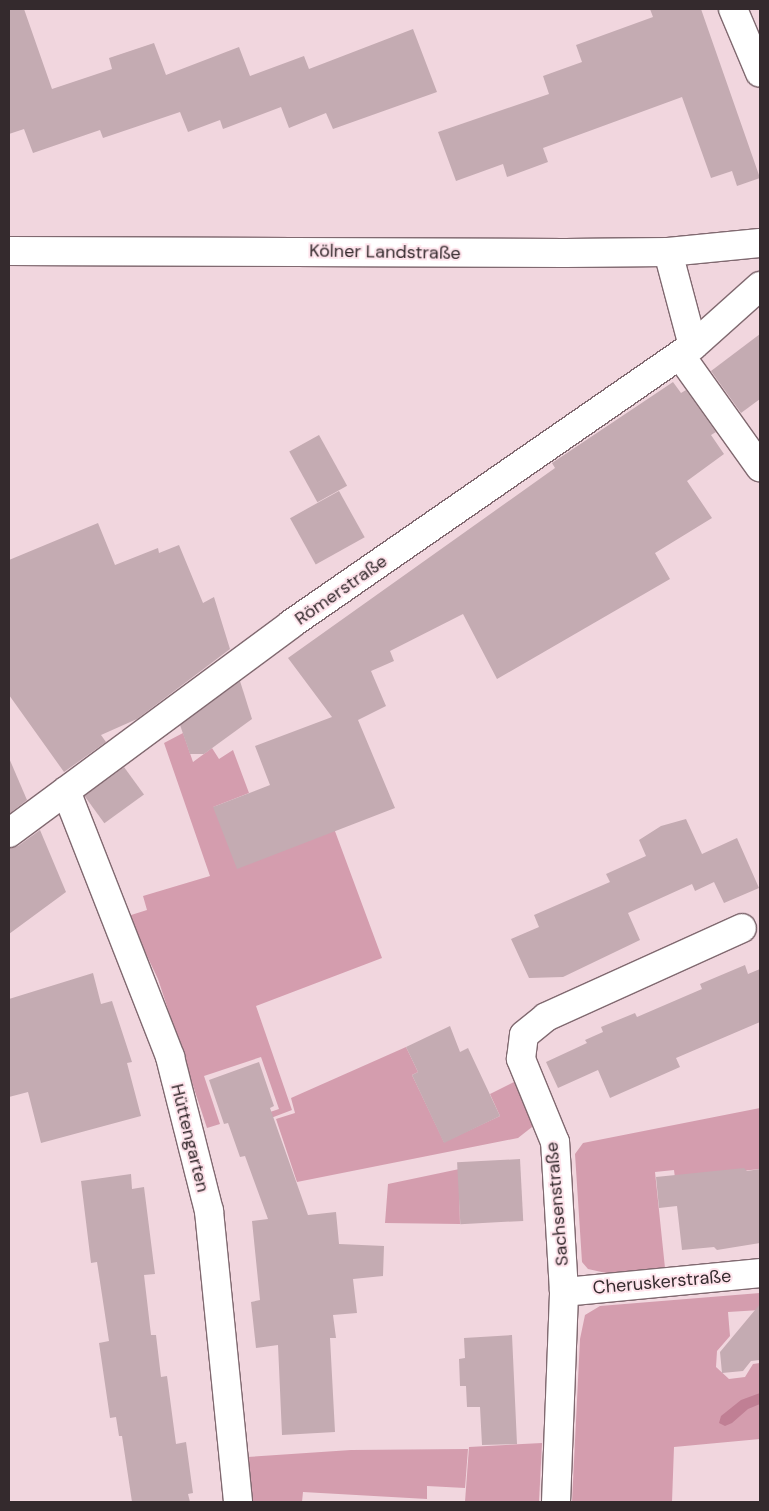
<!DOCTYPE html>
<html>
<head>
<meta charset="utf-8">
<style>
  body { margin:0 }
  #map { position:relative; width:769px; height:1511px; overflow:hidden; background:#f1d6de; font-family:"DM Sans",sans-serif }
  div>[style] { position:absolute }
  .green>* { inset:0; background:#d49dae }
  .water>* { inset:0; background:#c07f94 }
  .building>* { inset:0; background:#c4abb2; transform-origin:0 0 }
  .roads { filter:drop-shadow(1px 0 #806970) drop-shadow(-1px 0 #806970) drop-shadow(0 1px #806970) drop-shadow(0 -1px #806970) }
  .minor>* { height:28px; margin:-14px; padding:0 14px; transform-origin:14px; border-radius:14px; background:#fff }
  .secondary>* { height:28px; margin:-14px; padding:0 14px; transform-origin:14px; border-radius:14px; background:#fff }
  span { translate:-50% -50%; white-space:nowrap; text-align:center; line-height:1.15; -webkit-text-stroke:4px #fee3eb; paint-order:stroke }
  .street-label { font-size:18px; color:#342a2d }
  .frame { position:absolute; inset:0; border:10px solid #342a2d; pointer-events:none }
</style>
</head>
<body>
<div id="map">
  <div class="green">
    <i style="clip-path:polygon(183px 733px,193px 762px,212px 748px,219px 759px,233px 750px,249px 793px,213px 807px,319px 788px,382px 958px,256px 1006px,292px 1110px,263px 1121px,261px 1115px,279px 1109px,261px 1057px,204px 1076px,220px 1124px,207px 1128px,158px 979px,128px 916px,147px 910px,143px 896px,210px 876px,164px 743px)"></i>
    <i style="clip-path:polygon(406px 1047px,418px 1072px,412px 1075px,444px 1142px,500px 1116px,490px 1094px,516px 1081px,533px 1122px,532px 1127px,518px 1138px,297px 1182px,276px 1119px,295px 1113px,291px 1098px)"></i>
    <i style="clip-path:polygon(760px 1108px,760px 1169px,675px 1178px,674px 1170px,655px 1172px,665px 1268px,606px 1273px,588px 1269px,582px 1262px,575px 1154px,583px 1143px)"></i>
    <i style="clip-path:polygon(488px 1163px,490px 1186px,459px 1187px,460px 1224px,385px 1223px,388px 1184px)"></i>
    <i style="clip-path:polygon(760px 1293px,760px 1310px,728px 1312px,730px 1336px,717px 1351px,716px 1367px,729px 1379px,745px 1377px,753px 1364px,760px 1363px,760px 1439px,674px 1447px,672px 1502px,572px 1502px,580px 1339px,585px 1315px,600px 1306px)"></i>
    <i style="clip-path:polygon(542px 1443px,539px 1502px,465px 1502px,469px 1447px)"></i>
    <i style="clip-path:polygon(468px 1449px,465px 1488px,427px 1486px,427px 1499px,303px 1492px,302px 1502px,253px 1502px,247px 1457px,351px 1450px)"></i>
  </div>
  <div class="water">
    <i style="clip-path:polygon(760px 1393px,760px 1404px,748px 1409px,732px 1423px,725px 1426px,719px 1423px,721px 1416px,741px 1400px)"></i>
  </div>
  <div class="building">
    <i style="clip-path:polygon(9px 9px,24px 9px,52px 89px,112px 69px,109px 58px,154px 43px,166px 75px,239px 47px,250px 76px,304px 56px,309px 69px,413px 29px,437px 92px,333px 129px,326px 113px,289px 128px,281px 107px,223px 129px,220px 120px,188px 132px,180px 112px,103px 138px,100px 130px,33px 153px,24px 129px,9px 134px)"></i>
    <i style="clip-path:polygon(650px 9px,701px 9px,760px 178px,737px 186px,732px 171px,711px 178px,682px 97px,543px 148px,548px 162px,507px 177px,503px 164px,456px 181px,438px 132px,549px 94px,543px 76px,582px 62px,576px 45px,653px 17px)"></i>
    <i style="clip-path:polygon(760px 334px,760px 399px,741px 413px,711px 371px)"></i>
    <i style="clip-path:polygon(673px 382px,681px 393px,686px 390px,716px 432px,711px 435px,724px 454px,687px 481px,712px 518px,655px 553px,670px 579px,497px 679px,463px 614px,390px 651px,394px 661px,371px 671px,386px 706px,358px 720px,395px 808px,237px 869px,213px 807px,270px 785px,255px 746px,332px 717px,288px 658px,555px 468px,552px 463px)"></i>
    <i style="left:319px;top:435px;width:58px;height:34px;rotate:61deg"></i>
    <i style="left:339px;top:491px;width:53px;height:56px;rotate:61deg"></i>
    <i style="clip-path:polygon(98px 523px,115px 565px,158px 548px,159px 553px,179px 545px,203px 603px,214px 597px,230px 649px,137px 719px,101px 735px,106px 742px,64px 772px,9px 695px,9px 560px)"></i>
    <i style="clip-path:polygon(240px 681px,252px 719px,204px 754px,190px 754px,180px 725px)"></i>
    <i style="clip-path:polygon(9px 758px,27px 800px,9px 814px)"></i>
    <i style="left:124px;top:767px;width:34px;height:49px;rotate:54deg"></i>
    <i style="clip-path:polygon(686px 819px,702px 854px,737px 838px,759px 888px,724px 903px,714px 882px,695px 891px,692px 884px,628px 913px,640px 940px,563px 977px,529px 978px,511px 939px,539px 927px,534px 915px,610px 882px,606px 874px,646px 856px,639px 840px,661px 826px)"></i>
    <i style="clip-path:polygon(40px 830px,66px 892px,9px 934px,9px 848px,18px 846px)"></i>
    <i style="clip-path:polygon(745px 965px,748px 974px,760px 969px,760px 1022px,676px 1058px,680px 1067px,610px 1098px,598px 1070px,558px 1088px,546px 1062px,587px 1043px,585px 1040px,603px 1032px,601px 1027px,635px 1013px,637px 1017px,702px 989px,700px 984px)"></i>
    <i style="clip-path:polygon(93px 973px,101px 1004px,112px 1001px,132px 1062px,127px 1063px,141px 1116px,41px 1143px,28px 1092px,9px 1097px,9px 999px)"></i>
    <i style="clip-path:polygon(450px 1026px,460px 1052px,468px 1048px,500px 1116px,444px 1143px,412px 1075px,418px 1072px,406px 1047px)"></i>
    <i style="clip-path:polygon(259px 1062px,274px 1106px,270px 1108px,308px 1215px,336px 1212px,339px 1244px,384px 1246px,383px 1276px,353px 1279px,357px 1313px,333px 1315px,336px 1338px,330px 1338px,335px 1432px,282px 1435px,278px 1345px,256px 1348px,251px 1302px,260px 1300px,252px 1221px,268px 1219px,245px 1156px,240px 1157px,228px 1123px,224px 1124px,209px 1080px)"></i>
    <i style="left:520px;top:1159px;width:62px;height:63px;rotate:87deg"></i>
    <i style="clip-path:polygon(744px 1168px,747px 1171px,760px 1169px,760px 1243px,717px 1250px,714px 1247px,682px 1250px,677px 1206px,659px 1208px,656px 1177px)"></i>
    <i style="clip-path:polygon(131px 1174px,132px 1189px,144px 1187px,155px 1274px,144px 1275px,151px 1335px,156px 1335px,161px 1377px,167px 1376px,176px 1444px,186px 1442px,193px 1493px,188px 1494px,190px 1502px,132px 1502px,122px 1436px,119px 1436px,116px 1417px,110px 1418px,99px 1343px,109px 1341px,97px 1262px,91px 1263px,81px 1181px)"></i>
    <i style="clip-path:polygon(760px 1304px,760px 1360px,751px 1361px,743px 1371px,722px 1373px,720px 1352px)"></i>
    <i style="clip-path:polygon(512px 1335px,517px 1444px,482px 1445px,480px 1407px,467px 1407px,466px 1386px,460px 1386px,459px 1359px,465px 1358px,464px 1338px)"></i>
  </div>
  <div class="roads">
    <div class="minor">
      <i style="left:733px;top:9px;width:69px;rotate:67.1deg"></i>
      <i style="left:668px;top:252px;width:97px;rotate:75.1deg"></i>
      <i style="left:680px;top:355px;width:138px;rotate:54.5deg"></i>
      <i style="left:66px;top:791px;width:286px;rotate:68.6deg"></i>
      <i style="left:170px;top:1057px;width:159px;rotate:75.8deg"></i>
      <i style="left:209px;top:1211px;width:292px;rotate:84.3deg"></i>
      <i style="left:9px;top:833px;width:351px;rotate:-36.5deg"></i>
      <i style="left:291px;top:624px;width:489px;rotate:-34.7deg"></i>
      <i style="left:693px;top:346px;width:90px;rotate:-41.8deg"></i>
      <i style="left:564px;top:1292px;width:197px;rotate:-5.5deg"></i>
      <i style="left:556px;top:1502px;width:210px;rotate:-87.8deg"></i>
      <i style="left:564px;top:1292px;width:150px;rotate:-93.4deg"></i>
      <i style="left:555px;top:1142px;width:90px;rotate:-112.3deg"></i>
      <i style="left:521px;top:1059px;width:24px;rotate:-83deg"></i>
      <i style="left:524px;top:1035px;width:28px;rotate:-39deg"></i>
      <i style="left:546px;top:1017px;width:215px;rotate:-24.4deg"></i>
    </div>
    <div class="secondary">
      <i style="left:9px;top:251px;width:556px;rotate:0.21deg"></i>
      <i style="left:565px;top:253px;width:103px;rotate:-0.6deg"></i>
      <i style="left:668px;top:252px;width:92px;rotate:-5.6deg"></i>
    </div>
  </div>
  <div class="street-label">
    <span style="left:385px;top:252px;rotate:1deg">Kölner Landstraße</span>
    <span style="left:341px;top:590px;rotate:-35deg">Römerstraße</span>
    <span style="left:190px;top:1138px;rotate:76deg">Hüttengarten</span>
    <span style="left:557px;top:1204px;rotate:-95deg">Sachsenstraße</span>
    <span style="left:662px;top:1282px;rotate:-5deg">Cheruskerstraße</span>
  </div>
  <div class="frame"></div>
</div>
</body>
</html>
